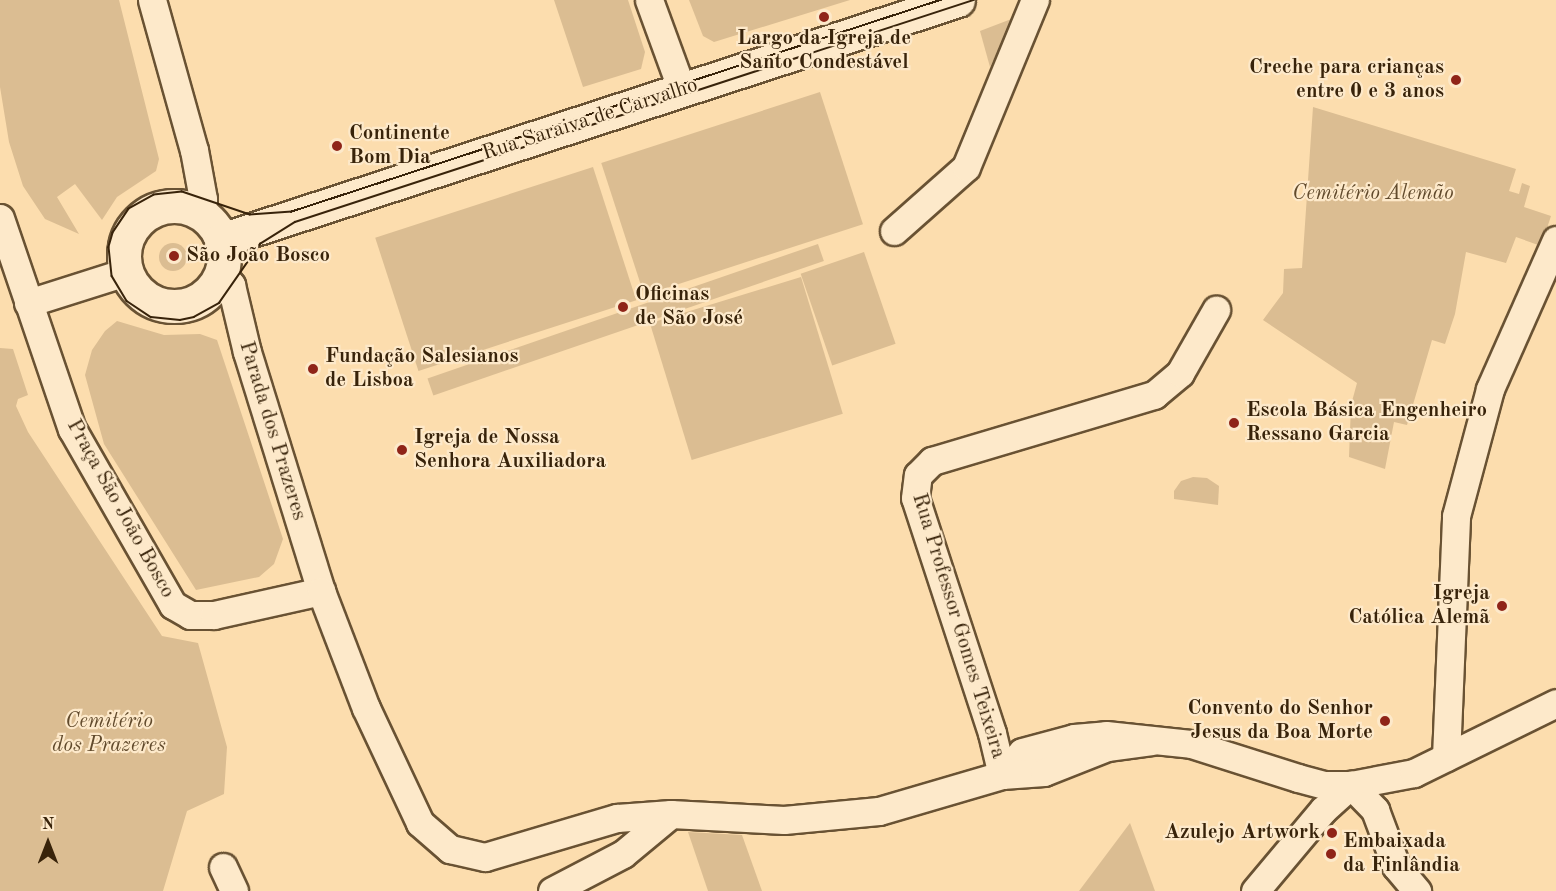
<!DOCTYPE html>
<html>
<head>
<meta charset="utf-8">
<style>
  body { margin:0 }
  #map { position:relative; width:1556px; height:891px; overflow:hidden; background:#fcddae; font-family:"Old Standard TT",serif }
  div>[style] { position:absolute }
  .green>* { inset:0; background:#dbbd92; transform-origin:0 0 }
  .round { border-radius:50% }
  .roads { filter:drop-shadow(2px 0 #695233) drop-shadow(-2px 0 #695233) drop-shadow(0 2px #695233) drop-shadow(0 -2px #695233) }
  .street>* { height:27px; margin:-13.5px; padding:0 13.5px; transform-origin:13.5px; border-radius:13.5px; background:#fde9ca }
  .secondary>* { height:33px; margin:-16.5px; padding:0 16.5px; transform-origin:16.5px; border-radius:16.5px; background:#fde9ca }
  .secondary>.ring { margin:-16.5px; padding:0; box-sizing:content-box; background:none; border:33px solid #fde9ca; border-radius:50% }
  .tram>* { height:1.5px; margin:-0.75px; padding:0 0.75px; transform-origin:0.75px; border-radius:0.75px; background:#38230a }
  .dots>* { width:16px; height:16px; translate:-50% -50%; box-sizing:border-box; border:3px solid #fde9ca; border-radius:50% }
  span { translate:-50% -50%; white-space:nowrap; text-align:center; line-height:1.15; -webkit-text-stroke:4.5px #fde9ca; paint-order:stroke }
  .poi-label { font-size:21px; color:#38230a; font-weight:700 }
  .right { translate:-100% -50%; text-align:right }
  .left { translate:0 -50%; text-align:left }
  .street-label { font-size:21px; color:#38230a }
  .park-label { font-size:21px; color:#614a2c; font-style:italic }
  .north { position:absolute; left:18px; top:813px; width:60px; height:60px; -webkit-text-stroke:4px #fde9ca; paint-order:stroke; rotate:0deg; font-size:16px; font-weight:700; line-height:24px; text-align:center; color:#38230a }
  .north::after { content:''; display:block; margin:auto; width:21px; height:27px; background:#38230a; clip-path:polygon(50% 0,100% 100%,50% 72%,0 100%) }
</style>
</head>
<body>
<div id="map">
  <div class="green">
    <i style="clip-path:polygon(0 0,119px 0,159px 159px,156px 171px,117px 197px,102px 220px,75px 184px,57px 197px,79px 234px,45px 219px,23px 186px,9px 142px,0 87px)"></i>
    <i style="clip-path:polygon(554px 0,628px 0,645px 52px,641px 69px,583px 87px)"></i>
    <i style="clip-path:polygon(689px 0,850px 0,714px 42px,703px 36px)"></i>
    <i style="clip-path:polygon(1014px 18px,990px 67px,980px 31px)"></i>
    <i style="left:820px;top:92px;width:139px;height:230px;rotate:72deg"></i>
    <i style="clip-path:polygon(1313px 107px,1516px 169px,1509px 191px,1519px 194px,1522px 183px,1530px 186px,1524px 207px,1551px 216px,1541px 246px,1516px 237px,1506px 263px,1466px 252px,1455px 314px,1445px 344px,1432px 340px,1407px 425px,1394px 422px,1385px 469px,1349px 457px,1351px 405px,1357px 383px,1263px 320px,1283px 293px,1284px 269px,1302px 268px)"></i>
    <i style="left:593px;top:167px;width:140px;height:229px;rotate:72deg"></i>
    <i class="round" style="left:159px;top:243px;width:28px;height:28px"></i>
    <i style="left:818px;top:244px;width:18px;height:413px;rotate:71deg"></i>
    <i style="left:864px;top:252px;width:97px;height:67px;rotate:71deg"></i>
    <i style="left:801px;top:277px;width:143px;height:158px;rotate:73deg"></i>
    <i style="clip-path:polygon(117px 321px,164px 335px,200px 334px,217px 340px,283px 539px,274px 564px,259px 577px,196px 590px,104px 444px,85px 375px,92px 350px,105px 331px)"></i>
    <i style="clip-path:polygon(0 348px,13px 349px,28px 395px,18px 399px,16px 406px,28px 432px,162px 636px,198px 643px,227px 747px,224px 794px,187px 811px,163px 891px,0 891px)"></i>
    <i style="clip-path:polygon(1193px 477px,1207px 478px,1219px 486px,1218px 505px,1174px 499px,1174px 491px,1181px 481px)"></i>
    <i style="clip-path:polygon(1130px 823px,1155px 891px,1079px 891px)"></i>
    <i style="clip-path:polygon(688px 832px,742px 835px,762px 891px,708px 891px)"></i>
  </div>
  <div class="roads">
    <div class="street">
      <i style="left:152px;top:0;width:156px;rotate:74.4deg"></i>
      <i style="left:194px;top:150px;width:50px;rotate:79.6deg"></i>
      <i style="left:203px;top:199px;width:15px;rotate:98deg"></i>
      <i style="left:649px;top:0;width:96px;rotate:69.9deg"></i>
      <i style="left:0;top:218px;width:223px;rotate:71.2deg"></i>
      <i style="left:72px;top:429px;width:203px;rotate:60.2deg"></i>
      <i style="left:173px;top:605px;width:20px;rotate:30deg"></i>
      <i style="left:190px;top:615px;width:24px"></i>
      <i style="left:214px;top:615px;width:110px;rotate:-12.6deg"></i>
      <i style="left:894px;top:231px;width:96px;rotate:-41.6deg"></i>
      <i style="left:966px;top:167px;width:181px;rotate:-67.6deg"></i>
      <i style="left:221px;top:273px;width:16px;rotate:50deg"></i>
      <i style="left:231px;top:285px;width:69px;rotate:76.6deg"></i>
      <i style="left:247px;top:352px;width:250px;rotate:72.8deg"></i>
      <i style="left:321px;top:591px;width:125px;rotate:69deg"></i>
      <i style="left:366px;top:708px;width:127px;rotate:64.8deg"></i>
      <i style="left:420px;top:823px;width:40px;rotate:41deg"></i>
      <i style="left:450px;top:849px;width:36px;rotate:13deg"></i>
      <i style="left:485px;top:857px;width:138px;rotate:-16.5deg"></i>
      <i style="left:617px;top:818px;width:54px;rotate:-4.2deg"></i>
      <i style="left:28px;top:303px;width:103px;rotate:-17.6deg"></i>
      <i style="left:1446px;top:757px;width:241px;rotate:-87.6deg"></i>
      <i style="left:1456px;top:516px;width:131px;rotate:-75deg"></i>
      <i style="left:1490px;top:389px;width:163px;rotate:-66.1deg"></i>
      <i style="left:1002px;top:775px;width:43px;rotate:-103.4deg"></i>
      <i style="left:992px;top:733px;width:247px;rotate:-108.1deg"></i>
      <i style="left:915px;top:498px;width:23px;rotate:-83deg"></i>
      <i style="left:918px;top:475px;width:20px;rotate:-45deg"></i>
      <i style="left:932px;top:461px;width:232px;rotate:-16.6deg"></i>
      <i style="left:1154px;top:395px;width:34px;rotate:-40deg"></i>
      <i style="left:1180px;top:373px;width:73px;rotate:-60.3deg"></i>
      <i style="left:1002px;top:775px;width:30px;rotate:-49deg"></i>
      <i style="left:1022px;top:752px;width:54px;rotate:-15.1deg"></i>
      <i style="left:1074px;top:738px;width:32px;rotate:-5deg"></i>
      <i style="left:1106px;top:735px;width:85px;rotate:6deg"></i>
      <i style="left:1191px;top:744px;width:112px;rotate:17.6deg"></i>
      <i style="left:1298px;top:778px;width:28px;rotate:15deg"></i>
      <i style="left:1325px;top:785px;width:26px"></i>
      <i style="left:1351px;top:785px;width:64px;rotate:-10.8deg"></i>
      <i style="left:1414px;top:773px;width:158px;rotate:-26.2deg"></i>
      <i style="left:1351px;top:785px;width:35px;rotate:46deg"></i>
      <i style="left:1375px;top:810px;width:60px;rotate:69.4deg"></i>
      <i style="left:1396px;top:866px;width:33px;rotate:50deg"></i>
      <i style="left:223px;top:867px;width:26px;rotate:65deg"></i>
      <i style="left:552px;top:891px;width:80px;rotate:-27.5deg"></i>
      <i style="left:623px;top:854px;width:62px;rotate:-39.8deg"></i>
      <i style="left:671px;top:814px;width:113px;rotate:3deg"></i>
      <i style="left:784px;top:820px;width:95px;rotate:-5.4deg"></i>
      <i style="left:879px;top:811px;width:128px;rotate:-16.3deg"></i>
      <i style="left:1002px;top:775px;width:42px;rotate:-4.1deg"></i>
      <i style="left:1044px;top:772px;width:68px;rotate:-21.6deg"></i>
      <i style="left:1107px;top:747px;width:45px;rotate:-7.6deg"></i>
      <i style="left:1255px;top:891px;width:106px;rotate:-50deg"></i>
      <i style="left:1323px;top:810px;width:38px;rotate:-42deg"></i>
    </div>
    <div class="secondary">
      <i class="ring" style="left:124px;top:206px;width:67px;height:67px"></i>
      <i style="left:221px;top:240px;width:775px;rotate:-18.04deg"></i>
    </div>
  </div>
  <div class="tram">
    <i style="left:942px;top:0;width:684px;rotate:161.94deg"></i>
    <i style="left:292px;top:212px;width:42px;rotate:175.9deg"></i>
    <i style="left:250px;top:215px;width:72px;rotate:-161.3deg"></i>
    <i style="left:182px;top:192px;width:28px;rotate:174deg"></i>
    <i style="left:154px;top:195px;width:29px;rotate:151deg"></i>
    <i style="left:129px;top:209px;width:29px;rotate:124deg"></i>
    <i style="left:113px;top:233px;width:15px;rotate:106deg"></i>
    <i style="left:109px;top:247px;width:29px;rotate:84deg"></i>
    <i style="left:112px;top:276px;width:29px;rotate:59deg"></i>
    <i style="left:127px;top:301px;width:29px;rotate:34deg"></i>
    <i style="left:151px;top:317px;width:29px;rotate:6deg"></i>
    <i style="left:180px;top:320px;width:14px;rotate:-12deg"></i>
    <i style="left:194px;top:317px;width:29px;rotate:-29deg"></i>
    <i style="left:219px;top:303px;width:72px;rotate:-55.2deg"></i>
    <i style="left:260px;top:244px;width:41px;rotate:-32.2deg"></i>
    <i style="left:295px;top:222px;width:714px;rotate:-18.11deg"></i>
  </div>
  <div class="dots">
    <i style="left:824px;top:17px;background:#8f2418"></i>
    <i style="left:1456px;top:80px;background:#8f2418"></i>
    <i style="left:337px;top:146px;background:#8f2418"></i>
    <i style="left:174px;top:256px;background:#8f2418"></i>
    <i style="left:623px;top:307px;background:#8f2418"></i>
    <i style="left:313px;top:369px;background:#8f2418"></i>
    <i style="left:1234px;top:423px;background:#8f2418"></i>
    <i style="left:402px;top:450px;background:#8f2418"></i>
    <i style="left:1502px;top:606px;background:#8f2418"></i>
    <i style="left:1385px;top:721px;background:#8f2418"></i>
    <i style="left:1332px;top:833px;background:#8f2418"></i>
    <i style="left:1331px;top:854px;background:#8f2418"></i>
  </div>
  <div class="poi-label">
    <span style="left:824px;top:51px">Largo da Igreja de<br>Santo Condestável</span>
    <span class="right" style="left:1444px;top:80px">Creche para crianças<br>entre 0 e 3 anos</span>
    <span class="left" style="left:349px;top:146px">Continente<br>Bom Dia</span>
    <span class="left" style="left:186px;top:256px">São João Bosco</span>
    <span class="left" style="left:635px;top:307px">Oficinas<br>de São José</span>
    <span class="left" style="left:325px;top:369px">Fundação Salesianos<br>de Lisboa</span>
    <span class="left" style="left:1246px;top:423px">Escola Básica Engenheiro<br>Ressano Garcia</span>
    <span class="left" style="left:414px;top:450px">Igreja de Nossa<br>Senhora Auxiliadora</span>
    <span class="right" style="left:1490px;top:606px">Igreja<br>Católica Alemã</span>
    <span class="right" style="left:1373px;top:721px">Convento do Senhor<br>Jesus da Boa Morte</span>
    <span class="right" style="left:1320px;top:833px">Azulejo Artwork</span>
    <span class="left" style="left:1343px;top:854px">Embaixada<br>da Finlândia</span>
  </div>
  <div class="street-label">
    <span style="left:590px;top:120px;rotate:-18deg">Rua Saraiva de Carvalho</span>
    <span style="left:272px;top:431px;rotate:73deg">Parada dos Prazeres</span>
    <span style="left:120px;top:509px;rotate:61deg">Praça São João Bosco</span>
    <span style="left:958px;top:626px;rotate:73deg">Rua Professor Gomes Teixeira</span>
  </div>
  <div class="park-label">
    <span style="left:1373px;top:194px">Cemitério Alemão</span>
    <span style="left:109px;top:734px">Cemitério<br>dos Prazeres</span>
  </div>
  <div class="north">N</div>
</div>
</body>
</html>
